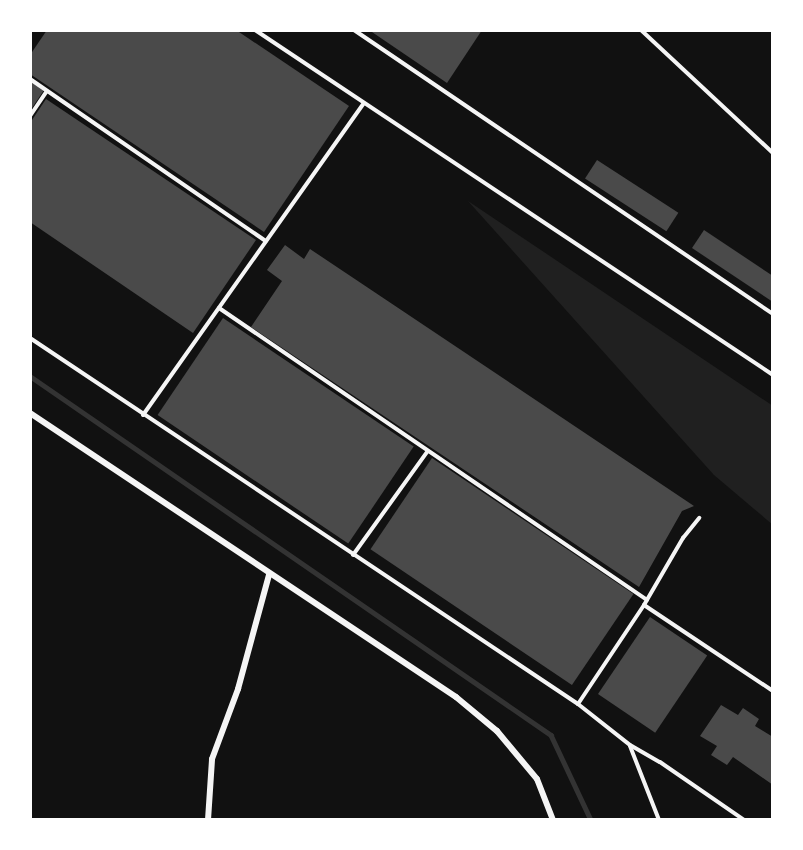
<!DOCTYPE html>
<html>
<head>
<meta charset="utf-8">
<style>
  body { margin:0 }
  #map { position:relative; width:803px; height:850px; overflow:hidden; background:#111; font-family:"Space Grotesk",sans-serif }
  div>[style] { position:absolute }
  .green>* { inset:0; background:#202020 }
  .stream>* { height:4.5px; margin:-2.25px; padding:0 2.25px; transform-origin:2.25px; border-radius:2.25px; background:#333 }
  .building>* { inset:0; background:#4a4a4a; transform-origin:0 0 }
  .service>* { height:4px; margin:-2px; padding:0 2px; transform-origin:2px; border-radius:2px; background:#f5f5f5 }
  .minor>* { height:6px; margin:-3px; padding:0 3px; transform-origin:3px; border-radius:3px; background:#f5f5f5 }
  span { translate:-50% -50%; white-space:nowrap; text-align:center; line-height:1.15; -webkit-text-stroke:4.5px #fff; paint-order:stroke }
  .frame { position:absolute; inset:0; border:32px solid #fff; pointer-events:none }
</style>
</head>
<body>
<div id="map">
  <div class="green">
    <i style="clip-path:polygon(468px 201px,773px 406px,773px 525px,714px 475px)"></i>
  </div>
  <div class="stream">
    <i style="left:30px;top:376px;width:633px;rotate:34.57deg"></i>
    <i style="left:551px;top:735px;width:94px;rotate:64.8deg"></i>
  </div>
  <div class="building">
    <i style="clip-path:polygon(47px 30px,236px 30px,349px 106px,264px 232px,30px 74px,30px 55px)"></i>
    <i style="clip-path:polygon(369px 30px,482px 30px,447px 83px)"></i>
    <i style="clip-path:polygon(30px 81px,44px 90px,30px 111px)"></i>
    <i style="clip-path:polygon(46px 99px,256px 240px,193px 333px,30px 222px,30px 123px)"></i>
    <i style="left:597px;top:160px;width:97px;height:22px;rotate:33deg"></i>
    <i style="clip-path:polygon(704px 230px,773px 276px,773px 302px,692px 248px)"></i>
    <i style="clip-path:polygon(285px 245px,304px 259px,310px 249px,694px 506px,682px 511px,639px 587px,251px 327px,282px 281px,267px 270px)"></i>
    <i style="left:223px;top:318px;width:230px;height:117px;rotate:34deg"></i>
    <i style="left:432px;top:458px;width:243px;height:110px;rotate:34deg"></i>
    <i style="left:650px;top:617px;width:69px;height:93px;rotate:34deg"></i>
    <i style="clip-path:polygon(721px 705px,738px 715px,743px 708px,759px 719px,755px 726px,773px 737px,773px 785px,733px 757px,727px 765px,711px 755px,717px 746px,700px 736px)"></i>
  </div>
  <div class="service">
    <i style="left:255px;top:30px;width:622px;rotate:33.66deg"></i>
    <i style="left:354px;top:30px;width:506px;rotate:34.13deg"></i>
    <i style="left:641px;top:30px;width:180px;rotate:43deg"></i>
    <i style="left:30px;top:79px;width:286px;rotate:34.5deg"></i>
    <i style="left:30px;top:116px;width:30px;rotate:-56deg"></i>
    <i style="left:219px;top:308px;width:518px;rotate:34.3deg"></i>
    <i style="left:30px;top:338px;width:659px;rotate:33.74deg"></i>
    <i style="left:578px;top:704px;width:66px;rotate:38.3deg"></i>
    <i style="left:630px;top:745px;width:34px;rotate:30deg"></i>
    <i style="left:660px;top:762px;width:102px;rotate:34.6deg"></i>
    <i style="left:143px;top:415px;width:382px;rotate:-54.7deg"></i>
    <i style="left:353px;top:555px;width:127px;rotate:-54.3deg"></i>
    <i style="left:644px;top:605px;width:78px;rotate:-59.8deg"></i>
    <i style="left:683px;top:538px;width:26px;rotate:-51deg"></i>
    <i style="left:578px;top:704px;width:119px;rotate:-56.3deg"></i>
    <i style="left:644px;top:605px;width:155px;rotate:33.7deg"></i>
    <i style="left:630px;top:746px;width:79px;rotate:68.6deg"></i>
  </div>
  <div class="minor">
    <i style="left:30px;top:413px;width:512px;rotate:33.69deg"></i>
    <i style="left:456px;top:697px;width:53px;rotate:39.7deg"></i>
    <i style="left:497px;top:731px;width:62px;rotate:50.2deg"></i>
    <i style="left:537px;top:779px;width:44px;rotate:68.7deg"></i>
    <i style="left:208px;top:820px;width:61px;rotate:-86.2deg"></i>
    <i style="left:212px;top:759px;width:75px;rotate:-69.6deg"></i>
    <i style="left:238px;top:689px;width:118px;rotate:-74.8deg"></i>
  </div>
  <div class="frame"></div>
</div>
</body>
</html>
